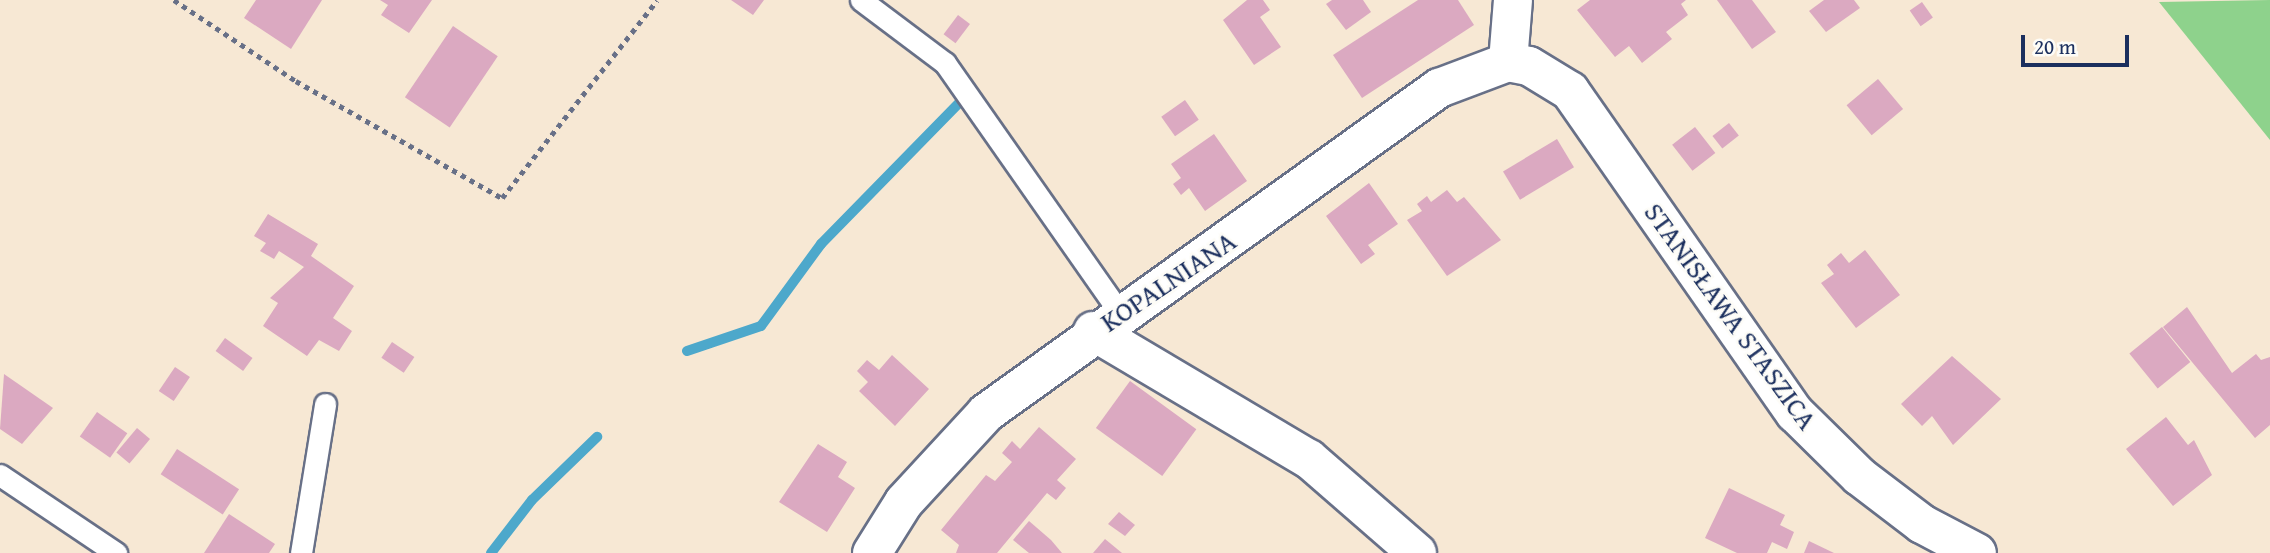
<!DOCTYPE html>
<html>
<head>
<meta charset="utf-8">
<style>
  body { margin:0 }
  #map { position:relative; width:2270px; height:553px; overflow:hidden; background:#f7e8d4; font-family:"Gentium Book Plus",serif }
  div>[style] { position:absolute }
  .green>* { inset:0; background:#8ed28c }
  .stream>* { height:10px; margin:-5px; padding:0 5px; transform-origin:5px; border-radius:5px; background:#4da8cb }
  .building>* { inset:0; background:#dba9c1; transform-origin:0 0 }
  .path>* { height:4.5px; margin-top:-2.25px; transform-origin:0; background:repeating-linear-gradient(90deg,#687087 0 5px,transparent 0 10px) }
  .roads { filter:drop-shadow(2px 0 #687087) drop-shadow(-2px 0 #687087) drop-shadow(0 2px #687087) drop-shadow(0 -2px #687087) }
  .service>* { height:21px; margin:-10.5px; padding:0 10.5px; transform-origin:10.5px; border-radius:10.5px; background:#fff }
  .minor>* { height:38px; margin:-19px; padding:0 19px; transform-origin:19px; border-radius:19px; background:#fff }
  span { translate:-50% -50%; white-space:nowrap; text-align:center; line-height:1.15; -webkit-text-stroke:5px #fdfcf7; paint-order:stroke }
  .street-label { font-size:28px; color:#1b2f5e }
  .scale { position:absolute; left:2021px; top:35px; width:108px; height:32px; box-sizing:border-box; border:4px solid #1b2f5e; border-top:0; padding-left:9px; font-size:21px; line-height:24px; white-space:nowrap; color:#1b2f5e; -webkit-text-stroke:5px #fdfcf7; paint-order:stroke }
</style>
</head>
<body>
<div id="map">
  <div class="green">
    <i style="clip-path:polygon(2270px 0,2270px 140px,2159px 2px)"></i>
  </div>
  <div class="stream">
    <i style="left:687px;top:351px;width:78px;rotate:-18.7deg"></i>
    <i style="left:761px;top:326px;width:102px;rotate:-53.8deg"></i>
    <i style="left:821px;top:244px;width:199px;rotate:-45.6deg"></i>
    <i style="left:491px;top:553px;width:67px;rotate:-52.3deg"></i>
    <i style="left:532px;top:500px;width:91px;rotate:-44.1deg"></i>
  </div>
  <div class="building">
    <i style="clip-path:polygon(256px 0,322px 0,291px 49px,244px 18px)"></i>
    <i style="clip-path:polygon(380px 0,432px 0,409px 33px,381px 15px,388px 5px)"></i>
    <i style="clip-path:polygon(731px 0,764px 0,753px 15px)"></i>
    <i style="clip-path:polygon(1247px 0,1263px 0,1270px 10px,1260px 17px,1281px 47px,1254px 65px,1223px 20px)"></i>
    <i style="clip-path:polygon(1332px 0,1363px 0,1371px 12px,1346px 30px,1326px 4px)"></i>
    <i style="clip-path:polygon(1418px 0,1458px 0,1474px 25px,1362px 98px,1333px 55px)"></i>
    <i style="clip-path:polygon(1590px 0,1686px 0,1681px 4px,1688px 15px,1666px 32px,1672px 39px,1642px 63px,1629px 46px,1615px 57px,1577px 10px)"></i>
    <i style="clip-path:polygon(1717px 0,1752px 0,1776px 32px,1752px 49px)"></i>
    <i style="clip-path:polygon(1824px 0,1854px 0,1860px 8px,1826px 32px,1809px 11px)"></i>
    <i style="left:1922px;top:2px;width:19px;height:15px;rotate:55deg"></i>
    <i style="left:958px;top:15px;width:15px;height:24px;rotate:37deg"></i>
    <i style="left:453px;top:26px;width:54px;height:86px;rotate:34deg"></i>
    <i style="left:1878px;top:79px;width:39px;height:41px;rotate:50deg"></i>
    <i style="left:1185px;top:100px;width:24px;height:29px;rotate:55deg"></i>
    <i style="left:1729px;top:123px;width:16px;height:21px;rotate:52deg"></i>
    <i style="left:1695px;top:127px;width:33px;height:29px;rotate:52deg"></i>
    <i style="clip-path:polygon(1214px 134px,1247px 181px,1205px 211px,1189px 188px,1181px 195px,1173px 184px,1181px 178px,1171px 164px)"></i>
    <i style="left:1557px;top:139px;width:33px;height:63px;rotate:59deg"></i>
    <i style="clip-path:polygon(1369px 183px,1398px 224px,1368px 245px,1375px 254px,1361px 264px,1326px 216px)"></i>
    <i style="clip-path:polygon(1447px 190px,1457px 202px,1464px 197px,1501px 240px,1447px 276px,1407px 220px,1422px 211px,1417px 204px,1427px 196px,1431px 202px)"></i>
    <i style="clip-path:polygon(268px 214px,318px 244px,311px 256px,354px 286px,333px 318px,352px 331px,339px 351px,319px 340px,307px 356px,263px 326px,278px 303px,270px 298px,304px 267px,279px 251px,274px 259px,260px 251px,266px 243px,254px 236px)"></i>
    <i style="clip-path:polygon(1865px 250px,1900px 295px,1856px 328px,1821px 283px,1834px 274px,1827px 265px,1841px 253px,1849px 263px)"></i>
    <i style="clip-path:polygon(2187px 307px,2232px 373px,2256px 354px,2261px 360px,2270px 357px,2270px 425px,2255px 438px,2163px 327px)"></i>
    <i style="left:2162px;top:327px;width:45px;height:42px;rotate:51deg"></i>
    <i style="left:225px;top:338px;width:34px;height:16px;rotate:36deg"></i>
    <i style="left:392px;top:342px;width:27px;height:19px;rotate:34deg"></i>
    <i style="clip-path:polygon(892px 355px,929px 389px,895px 426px,859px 391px,868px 382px,857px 371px,867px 360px,879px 370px)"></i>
    <i style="clip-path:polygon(1952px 356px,2001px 399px,1953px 445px,1932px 416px,1922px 426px,1901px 404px)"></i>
    <i style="left:175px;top:367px;width:18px;height:29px;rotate:34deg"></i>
    <i style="clip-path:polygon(4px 374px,53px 408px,22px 444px,0 429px)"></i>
    <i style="left:1130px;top:381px;width:82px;height:58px;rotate:36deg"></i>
    <i style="left:97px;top:412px;width:37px;height:30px;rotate:35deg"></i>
    <i style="clip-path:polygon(2166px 417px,2188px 445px,2194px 440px,2212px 475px,2173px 506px,2126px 449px)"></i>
    <i style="clip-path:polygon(1039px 427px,1076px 459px,1057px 480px,1066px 488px,1056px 500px,1047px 493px,997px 553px,956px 553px,959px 545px,941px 530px,986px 475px,995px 481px,1012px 462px,1002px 453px,1012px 441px,1020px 449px)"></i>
    <i style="left:137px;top:428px;width:17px;height:32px;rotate:40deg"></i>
    <i style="clip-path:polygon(818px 444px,847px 462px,838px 477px,855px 488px,827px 532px,779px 502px)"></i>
    <i style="left:177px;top:449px;width:74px;height:30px;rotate:33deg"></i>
    <i style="clip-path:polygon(1729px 488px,1785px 515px,1780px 525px,1794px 532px,1787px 549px,1772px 542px,1767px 553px,1737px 553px,1705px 538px)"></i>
    <i style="clip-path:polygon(1119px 512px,1135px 525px,1125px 536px,1108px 524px)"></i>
    <i style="clip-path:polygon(229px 514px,275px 544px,269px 553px,204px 553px)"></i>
    <i style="clip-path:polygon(1029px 521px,1051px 540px,1062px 553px,1029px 553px,1013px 540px)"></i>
    <i style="clip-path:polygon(1105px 539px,1122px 553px,1093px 553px)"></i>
    <i style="clip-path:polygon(1809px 541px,1834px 553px,1804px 553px)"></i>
  </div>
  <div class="path">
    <i style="left:174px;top:0;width:146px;rotate:33.6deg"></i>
    <i style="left:296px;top:81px;width:237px;rotate:29.6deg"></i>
    <i style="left:502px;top:198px;width:251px;rotate:-51.9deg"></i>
  </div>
  <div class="roads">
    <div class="service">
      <i style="left:861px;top:0;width:105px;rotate:36.9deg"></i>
      <i style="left:945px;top:63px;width:305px;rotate:55deg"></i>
      <i style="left:0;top:475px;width:140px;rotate:33.9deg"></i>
      <i style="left:301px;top:553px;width:151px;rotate:-80.8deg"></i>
    </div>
    <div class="minor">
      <i style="left:1508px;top:62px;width:21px;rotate:11deg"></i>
      <i style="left:1529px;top:66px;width:48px;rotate:31.4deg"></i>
      <i style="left:1570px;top:91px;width:393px;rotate:55.1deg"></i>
      <i style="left:1795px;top:413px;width:90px;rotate:44.5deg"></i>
      <i style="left:1859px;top:476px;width:79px;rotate:37.3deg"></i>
      <i style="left:1922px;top:524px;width:62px;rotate:27.8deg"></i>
      <i style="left:1508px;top:62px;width:62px;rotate:-85.4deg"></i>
      <i style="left:1093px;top:331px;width:251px;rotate:30.7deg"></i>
      <i style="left:1309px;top:459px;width:143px;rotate:41deg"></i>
      <i style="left:872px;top:553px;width:60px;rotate:-57.9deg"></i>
      <i style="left:904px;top:502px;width:121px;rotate:-47.3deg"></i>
      <i style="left:986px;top:413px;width:558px;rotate:-35.66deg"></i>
      <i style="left:1439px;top:88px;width:74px;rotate:-20.6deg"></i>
    </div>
  </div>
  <div class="street-label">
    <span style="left:1168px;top:281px;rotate:-34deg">KOPALNIANA</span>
    <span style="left:1731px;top:316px;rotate:54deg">STANISŁAWA STASZICA</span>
  </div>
  <div class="scale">20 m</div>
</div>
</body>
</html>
